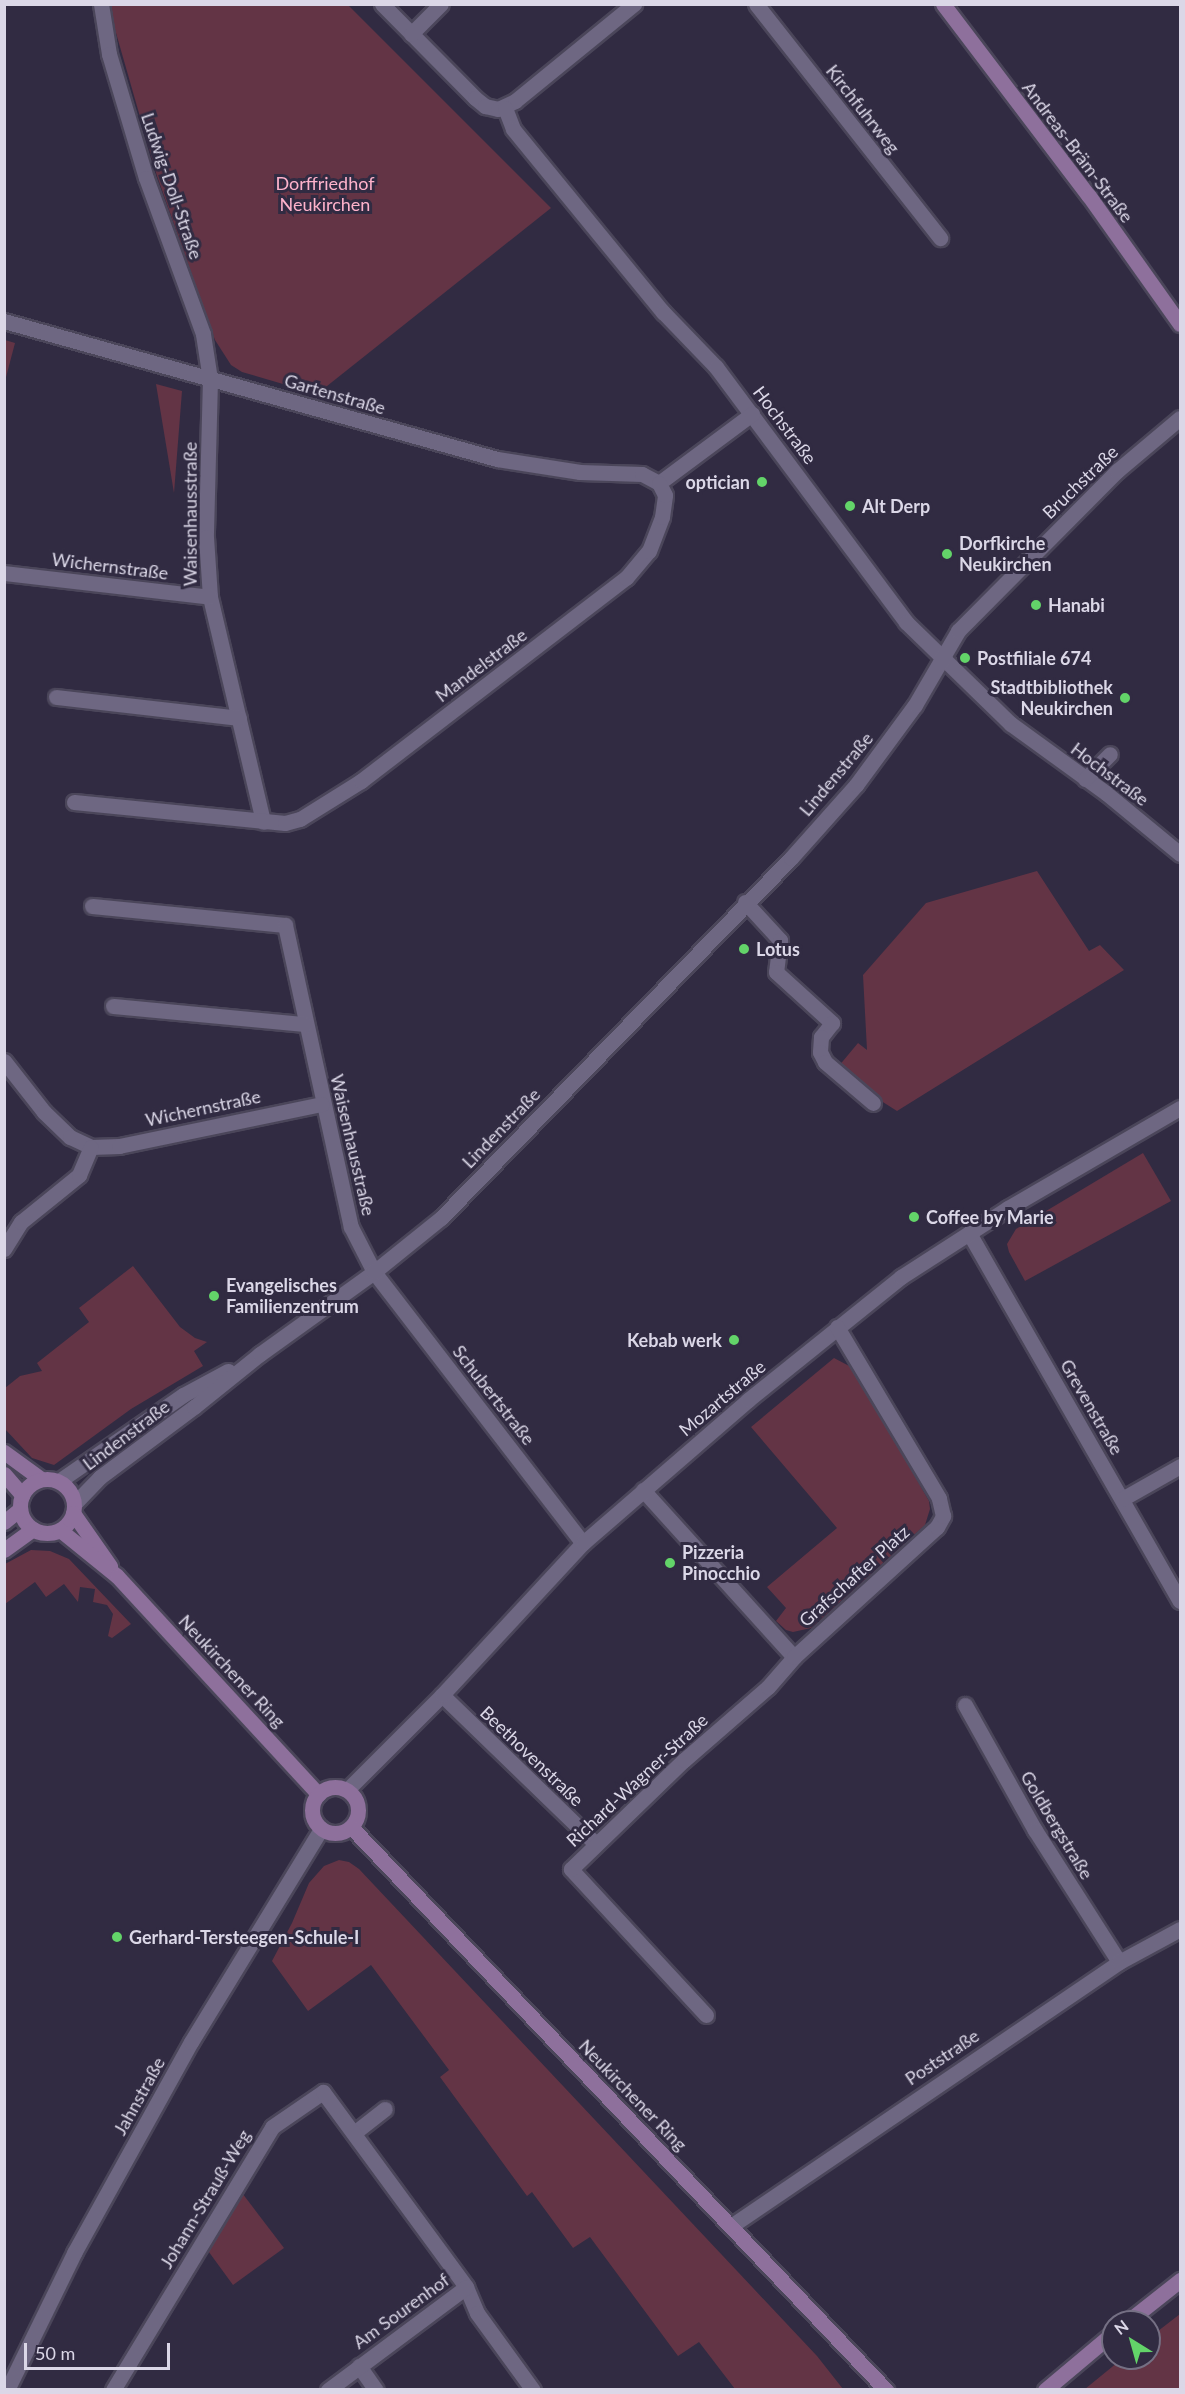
<!DOCTYPE html>
<html>
<head>
<meta charset="utf-8">
<style>
  body { margin:0 }
  #map { position:relative; width:1185px; height:2394px; overflow:hidden; background:#312b42; font-family:Lato,sans-serif }
  div>[style] { position:absolute }
  .green>* { inset:0; background:#633445 }
  .roads { filter:drop-shadow(2px 0 #4b465a) drop-shadow(-2px 0 #4b465a) drop-shadow(0 2px #4b465a) drop-shadow(0 -2px #4b465a) }
  .street>* { height:15px; margin:-7.5px; padding:0 7.5px; transform-origin:7.5px; border-radius:7.5px; background:#6e6782 }
  .secondary>* { height:15px; margin:-7.5px; padding:0 7.5px; transform-origin:7.5px; border-radius:7.5px; background:#8e709c }
  .secondary>.ring { margin:-7.5px; padding:0; box-sizing:content-box; background:none; border:15px solid #8e709c; border-radius:50% }
  .dots>* { width:16px; height:16px; translate:-50% -50%; box-sizing:border-box; border:3px solid #312b42; border-radius:50% }
  span { translate:-50% -50%; white-space:nowrap; text-align:center; line-height:1.15; -webkit-text-stroke:6px #312b42; paint-order:stroke }
  .street-label { font-size:18px; color:#dbd7e7 }
  .park-label { font-size:18px; color:#feb2cb }
  .poi-label { font-size:18px; color:#dbd7e7; font-weight:700 }
  .right { translate:-100% -50%; text-align:right }
  .left { translate:0 -50%; text-align:left }
  .frame { position:absolute; inset:0; border:6px solid #dbd7e7; pointer-events:none }
  .north { position:absolute; left:1101px; top:2310px; width:60px; height:60px; box-sizing:border-box; background:#312b42; border:2px solid #757084; border-radius:50%; rotate:323deg; font-size:16px; font-weight:700; line-height:24px; text-align:center; color:#dbd7e7 }
  .north::after { content:''; display:block; margin:auto; width:21px; height:27px; background:#63d469; clip-path:polygon(50% 0,100% 100%,50% 72%,0 100%) }
  .scale { position:absolute; left:24px; top:2343px; width:146px; height:27px; box-sizing:border-box; border:3px solid #dbd7e7; border-top:0; padding-left:8px; font-size:18px; line-height:21px; white-space:nowrap; color:#dbd7e7; -webkit-text-stroke:4px #312b42; paint-order:stroke }
</style>
</head>
<body>
<div id="map">
  <div class="green">
    <i style="clip-path:polygon(108px 5px,348px 5px,551px 208px,317px 394px,242px 372px,231px 365px,215px 340px,157px 176px)"></i>
    <i style="clip-path:polygon(5px 340px,15px 343px,5px 381px,4px 340px)"></i>
    <i style="clip-path:polygon(156px 384px,182px 391px,174px 493px)"></i>
    <i style="clip-path:polygon(1037px 871px,1089px 951px,1100px 945px,1124px 970px,897px 1111px,867px 1092px,838px 1067px,858px 1043px,867px 1050px,863px 975px,926px 903px)"></i>
    <i style="clip-path:polygon(1143px 1153px,1171px 1201px,1025px 1281px,1009px 1252px,1007px 1244px,1016px 1229px)"></i>
    <i style="clip-path:polygon(133px 1266px,180px 1327px,195px 1338px,207px 1342px,194px 1351px,203px 1366px,131px 1409px,54px 1465px,32px 1458px,5px 1429px,5px 1388px,20px 1376px,42px 1371px,37px 1363px,89px 1322px,79px 1308px)"></i>
    <i style="clip-path:polygon(834px 1358px,853px 1368px,929px 1501px,930px 1509px,925px 1525px,811px 1628px,793px 1632px,786px 1630px,776px 1621px,786px 1608px,767px 1587px,837px 1528px,751px 1427px)"></i>
    <i style="clip-path:polygon(31px 1550px,50px 1551px,69px 1559px,131px 1624px,112px 1638px,108px 1636px,113px 1614px,107px 1605px,93px 1602px,95px 1589px,80px 1587px,78px 1602px,64px 1584px,46px 1597px,35px 1582px,5px 1604px,5px 1564px)"></i>
    <i style="clip-path:polygon(339px 1860px,349px 1862px,359px 1869px,817px 2356px,843px 2389px,735px 2389px,699px 2342px,678px 2356px,590px 2237px,573px 2248px,532px 2192px,527px 2196px,440px 2077px,449px 2070px,371px 1965px,308px 2011px,272px 1961px,292px 1923px,309px 1883px,324px 1866px)"></i>
    <i style="clip-path:polygon(239px 2189px,284px 2248px,233px 2285px,206px 2248px)"></i>
    <i style="clip-path:polygon(1180px 2314px,1180px 2389px,1085px 2389px,1123px 2358px,1149px 2358px,1149px 2338px)"></i>
  </div>
  <div class="roads">
    <div class="street">
      <i style="left:101px;top:4px;width:51px;rotate:80.9deg"></i>
      <i style="left:109px;top:54px;width:129px;rotate:73.4deg"></i>
      <i style="left:146px;top:178px;width:166px;rotate:69.9deg"></i>
      <i style="left:203px;top:334px;width:46px;rotate:81.2deg"></i>
      <i style="left:210px;top:379px;width:158px;rotate:91.5deg"></i>
      <i style="left:206px;top:537px;width:60px;rotate:86.2deg"></i>
      <i style="left:210px;top:597px;width:231px;rotate:76.7deg"></i>
      <i style="left:382px;top:4px;width:132px;rotate:45.3deg"></i>
      <i style="left:475px;top:98px;width:13px;rotate:39deg"></i>
      <i style="left:485px;top:106px;width:13px;rotate:13deg"></i>
      <i style="left:498px;top:109px;width:19px;rotate:-25deg"></i>
      <i style="left:515px;top:101px;width:154px;rotate:-39.2deg"></i>
      <i style="left:756px;top:4px;width:298px;rotate:51.8deg"></i>
      <i style="left:411px;top:34px;width:42px;rotate:-45deg"></i>
      <i style="left:505px;top:108px;width:22px;rotate:69deg"></i>
      <i style="left:513px;top:129px;width:237px;rotate:50.7deg"></i>
      <i style="left:663px;top:312px;width:76px;rotate:46.1deg"></i>
      <i style="left:716px;top:367px;width:318px;rotate:53.3deg"></i>
      <i style="left:906px;top:622px;width:146px;rotate:44.2deg"></i>
      <i style="left:1011px;top:724px;width:117px;rotate:36deg"></i>
      <i style="left:1106px;top:793px;width:96px;rotate:39.5deg"></i>
      <i style="left:4px;top:321px;width:512px;rotate:15.64deg"></i>
      <i style="left:497px;top:459px;width:84px;rotate:8.9deg"></i>
      <i style="left:580px;top:472px;width:62px;rotate:1.8deg"></i>
      <i style="left:642px;top:474px;width:19px;rotate:28deg"></i>
      <i style="left:659px;top:483px;width:116px;rotate:-36.6deg"></i>
      <i style="left:4px;top:573px;width:207px;rotate:6.6deg"></i>
      <i style="left:56px;top:697px;width:184px;rotate:6.5deg"></i>
      <i style="left:1085px;top:779px;width:35px;rotate:-45deg"></i>
      <i style="left:74px;top:802px;width:212px;rotate:5.7deg"></i>
      <i style="left:285px;top:823px;width:16px;rotate:-15deg"></i>
      <i style="left:300px;top:819px;width:72px;rotate:-31.9deg"></i>
      <i style="left:361px;top:781px;width:334px;rotate:-37.5deg"></i>
      <i style="left:626px;top:578px;width:35px;rotate:-50deg"></i>
      <i style="left:649px;top:551px;width:36px;rotate:-69deg"></i>
      <i style="left:662px;top:517px;width:22px;rotate:-82deg"></i>
      <i style="left:665px;top:495px;width:13px;rotate:-117deg"></i>
      <i style="left:745px;top:902px;width:52px;rotate:47.4deg"></i>
      <i style="left:780px;top:940px;width:32px;rotate:97deg"></i>
      <i style="left:776px;top:972px;width:76px;rotate:42.3deg"></i>
      <i style="left:832px;top:1023px;width:18px;rotate:128deg"></i>
      <i style="left:821px;top:1037px;width:15px;rotate:94deg"></i>
      <i style="left:820px;top:1052px;width:11px;rotate:63deg"></i>
      <i style="left:825px;top:1062px;width:63px;rotate:40.5deg"></i>
      <i style="left:92px;top:906px;width:194px;rotate:5.6deg"></i>
      <i style="left:285px;top:925px;width:309px;rotate:77.7deg"></i>
      <i style="left:351px;top:1227px;width:51px;rotate:62.9deg"></i>
      <i style="left:374px;top:1272px;width:342px;rotate:52.4deg"></i>
      <i style="left:113px;top:1006px;width:193px;rotate:5.4deg"></i>
      <i style="left:4px;top:1061px;width:65px;rotate:51.9deg"></i>
      <i style="left:44px;top:1112px;width:36px;rotate:44deg"></i>
      <i style="left:70px;top:1137px;width:23px;rotate:25deg"></i>
      <i style="left:91px;top:1147px;width:28px;rotate:-2deg"></i>
      <i style="left:119px;top:1146px;width:207px;rotate:-11.7deg"></i>
      <i style="left:969px;top:1233px;width:424px;rotate:60.2deg"></i>
      <i style="left:4px;top:1249px;width:32px;rotate:-58deg"></i>
      <i style="left:21px;top:1222px;width:75px;rotate:-39deg"></i>
      <i style="left:79px;top:1175px;width:30px;rotate:-67deg"></i>
      <i style="left:59px;top:1481px;width:151px;rotate:-34.7deg"></i>
      <i style="left:183px;top:1395px;width:51px;rotate:-28.1deg"></i>
      <i style="left:643px;top:1490px;width:225px;rotate:47.9deg"></i>
      <i style="left:1122px;top:1499px;width:67px;rotate:-29.6deg"></i>
      <i style="left:74px;top:1504px;width:37px;rotate:-46deg"></i>
      <i style="left:100px;top:1477px;width:117px;rotate:-36.7deg"></i>
      <i style="left:194px;top:1407px;width:85px;rotate:-38.8deg"></i>
      <i style="left:260px;top:1354px;width:140px;rotate:-35.7deg"></i>
      <i style="left:374px;top:1272px;width:86px;rotate:-38.9deg"></i>
      <i style="left:441px;top:1218px;width:502px;rotate:-45.81deg"></i>
      <i style="left:791px;top:858px;width:98px;rotate:-48.3deg"></i>
      <i style="left:856px;top:785px;width:99px;rotate:-53.6deg"></i>
      <i style="left:915px;top:705px;width:86px;rotate:-59.8deg"></i>
      <i style="left:958px;top:631px;width:226px;rotate:-45.2deg"></i>
      <i style="left:1117px;top:471px;width:82px;rotate:-40.1deg"></i>
      <i style="left:442px;top:1695px;width:214px;rotate:44.1deg"></i>
      <i style="left:965px;top:1705px;width:143px;rotate:60.8deg"></i>
      <i style="left:1035px;top:1830px;width:156px;rotate:57.5deg"></i>
      <i style="left:347px;top:1790px;width:134px;rotate:-45deg"></i>
      <i style="left:442px;top:1695px;width:207px;rotate:-47.2deg"></i>
      <i style="left:583px;top:1543px;width:218px;rotate:-40.9deg"></i>
      <i style="left:748px;top:1400px;width:196px;rotate:-38.8deg"></i>
      <i style="left:901px;top:1277px;width:127px;rotate:-32.8deg"></i>
      <i style="left:1008px;top:1208px;width:199px;rotate:-30.2deg"></i>
      <i style="left:706px;top:2015px;width:199px;rotate:-132.8deg"></i>
      <i style="left:571px;top:1869px;width:157px;rotate:-44deg"></i>
      <i style="left:684px;top:1760px;width:111px;rotate:-41deg"></i>
      <i style="left:768px;top:1687px;width:40px;rotate:-49deg"></i>
      <i style="left:794px;top:1657px;width:193px;rotate:-42.3deg"></i>
      <i style="left:937px;top:1527px;width:13px;rotate:-61deg"></i>
      <i style="left:943px;top:1516px;width:18px;rotate:-103deg"></i>
      <i style="left:939px;top:1498px;width:199px;rotate:-120.8deg"></i>
      <i style="left:354px;top:2133px;width:39px;rotate:-38deg"></i>
      <i style="left:731px;top:2226px;width:469px;rotate:-34.2deg"></i>
      <i style="left:1119px;top:1962px;width:69px;rotate:-28.4deg"></i>
      <i style="left:359px;top:2366px;width:29px;rotate:55deg"></i>
      <i style="left:7px;top:2390px;width:153px;rotate:-63.9deg"></i>
      <i style="left:74px;top:2253px;width:241px;rotate:-61deg"></i>
      <i style="left:191px;top:2042px;width:250px;rotate:-58.6deg"></i>
      <i style="left:113px;top:2390px;width:307px;rotate:-58.8deg"></i>
      <i style="left:272px;top:2127px;width:62px;rotate:-34.5deg"></i>
      <i style="left:323px;top:2092px;width:242px;rotate:53.7deg"></i>
      <i style="left:466px;top:2287px;width:28px;rotate:67deg"></i>
      <i style="left:477px;top:2313px;width:95px;rotate:54deg"></i>
      <i style="left:328px;top:2390px;width:172px;rotate:-36.7deg"></i>
    </div>
    <div class="secondary">
      <i style="left:943px;top:4px;width:241px;rotate:52.8deg"></i>
      <i style="left:1089px;top:196px;width:157px;rotate:54.6deg"></i>
      <i style="left:4px;top:1452px;width:46px;rotate:36.1deg"></i>
      <i style="left:4px;top:1474px;width:28px;rotate:49deg"></i>
      <i class="ring" style="left:20px;top:1479px;width:39px;height:39px"></i>
      <i style="left:73px;top:1513px;width:65px;rotate:55.1deg"></i>
      <i style="left:4px;top:1522px;width:21px;rotate:-39deg"></i>
      <i style="left:60px;top:1530px;width:73px;rotate:38.9deg"></i>
      <i style="left:117px;top:1576px;width:297px;rotate:47.3deg"></i>
      <i style="left:4px;top:1550px;width:36px;rotate:-36deg"></i>
      <i class="ring" style="left:312px;top:1787px;width:31px;height:31px"></i>
      <i style="left:351px;top:1827px;width:777px;rotate:46.46deg"></i>
      <i style="left:1127px;top:2322px;width:68px;rotate:-38.4deg"></i>
      <i style="left:1045px;top:2390px;width:89px;rotate:-40deg"></i>
    </div>
  </div>
  <div class="dots">
    <i style="left:762px;top:482px;background:#63d469"></i>
    <i style="left:850px;top:506px;background:#63d469"></i>
    <i style="left:947px;top:554px;background:#63d469"></i>
    <i style="left:1036px;top:605px;background:#63d469"></i>
    <i style="left:965px;top:658px;background:#63d469"></i>
    <i style="left:1125px;top:698px;background:#63d469"></i>
    <i style="left:744px;top:949px;background:#63d469"></i>
    <i style="left:914px;top:1217px;background:#63d469"></i>
    <i style="left:214px;top:1296px;background:#63d469"></i>
    <i style="left:734px;top:1340px;background:#63d469"></i>
    <i style="left:670px;top:1563px;background:#63d469"></i>
    <i style="left:117px;top:1937px;background:#63d469"></i>
  </div>
  <div class="street-label">
    <span style="left:863px;top:109px;rotate:52deg">Kirchfuhrweg</span>
    <span style="left:1078px;top:152px;rotate:53deg">Andreas-Bräm-Straße</span>
    <span style="left:172px;top:186px;rotate:71deg">Ludwig-Doll-Straße</span>
    <span style="left:335px;top:394px;rotate:16deg">Gartenstraße</span>
    <span style="left:785px;top:425px;rotate:53deg">Hochstraße</span>
    <span style="left:1080px;top:482px;rotate:-44deg">Bruchstraße</span>
    <span style="left:190px;top:514px;rotate:-90deg">Waisenhausstraße</span>
    <span style="left:110px;top:566px;rotate:7deg">Wichernstraße</span>
    <span style="left:481px;top:665px;rotate:-37deg">Mandelstraße</span>
    <span style="left:836px;top:774px;rotate:-50deg">Lindenstraße</span>
    <span style="left:1110px;top:774px;rotate:37deg">Hochstraße</span>
    <span style="left:203px;top:1108px;rotate:-12deg">Wichernstraße</span>
    <span style="left:501px;top:1128px;rotate:-46deg">Lindenstraße</span>
    <span style="left:353px;top:1145px;rotate:77deg">Waisenhausstraße</span>
    <span style="left:494px;top:1395px;rotate:52deg">Schubertstraße</span>
    <span style="left:722px;top:1398px;rotate:-40deg">Mozartstraße</span>
    <span style="left:1092px;top:1407px;rotate:60deg">Grevenstraße</span>
    <span style="left:126px;top:1435px;rotate:-37deg">Lindenstraße</span>
    <span style="left:854px;top:1576px;rotate:-42deg">Grafschafter Platz</span>
    <span style="left:232px;top:1671px;rotate:47deg">Neukirchener Ring</span>
    <span style="left:532px;top:1756px;rotate:44deg">Beethovenstraße</span>
    <span style="left:637px;top:1780px;rotate:-43deg">Richard-Wagner-Straße</span>
    <span style="left:1057px;top:1825px;rotate:59deg">Goldbergstraße</span>
    <span style="left:942px;top:2057px;rotate:-34deg">Poststraße</span>
    <span style="left:633px;top:2095px;rotate:46deg">Neukirchener Ring</span>
    <span style="left:139px;top:2096px;rotate:-61deg">Jahnstraße</span>
    <span style="left:205px;top:2199px;rotate:-59deg">Johann-Strauß-Weg</span>
    <span style="left:401px;top:2311px;rotate:-36deg">Am Sourenhof</span>
  </div>
  <div class="park-label">
    <span style="left:325px;top:194px">Dorffriedhof<br>Neukirchen</span>
  </div>
  <div class="poi-label">
    <span class="right" style="left:750px;top:482px">optician</span>
    <span class="left" style="left:862px;top:506px">Alt Derp</span>
    <span class="left" style="left:959px;top:554px">Dorfkirche<br>Neukirchen</span>
    <span class="left" style="left:1048px;top:605px">Hanabi</span>
    <span class="left" style="left:977px;top:658px">Postfiliale 674</span>
    <span class="right" style="left:1113px;top:698px">Stadtbibliothek<br>Neukirchen</span>
    <span class="left" style="left:756px;top:949px">Lotus</span>
    <span class="left" style="left:926px;top:1217px">Coffee by Marie</span>
    <span class="left" style="left:226px;top:1296px">Evangelisches<br>Familienzentrum</span>
    <span class="right" style="left:722px;top:1340px">Kebab werk</span>
    <span class="left" style="left:682px;top:1563px">Pizzeria<br>Pinocchio</span>
    <span class="left" style="left:129px;top:1937px">Gerhard-Tersteegen-Schule-I</span>
  </div>
  <div class="frame"></div>
  <div class="north">N</div>
  <div class="scale">50 m</div>
</div>
</body>
</html>
